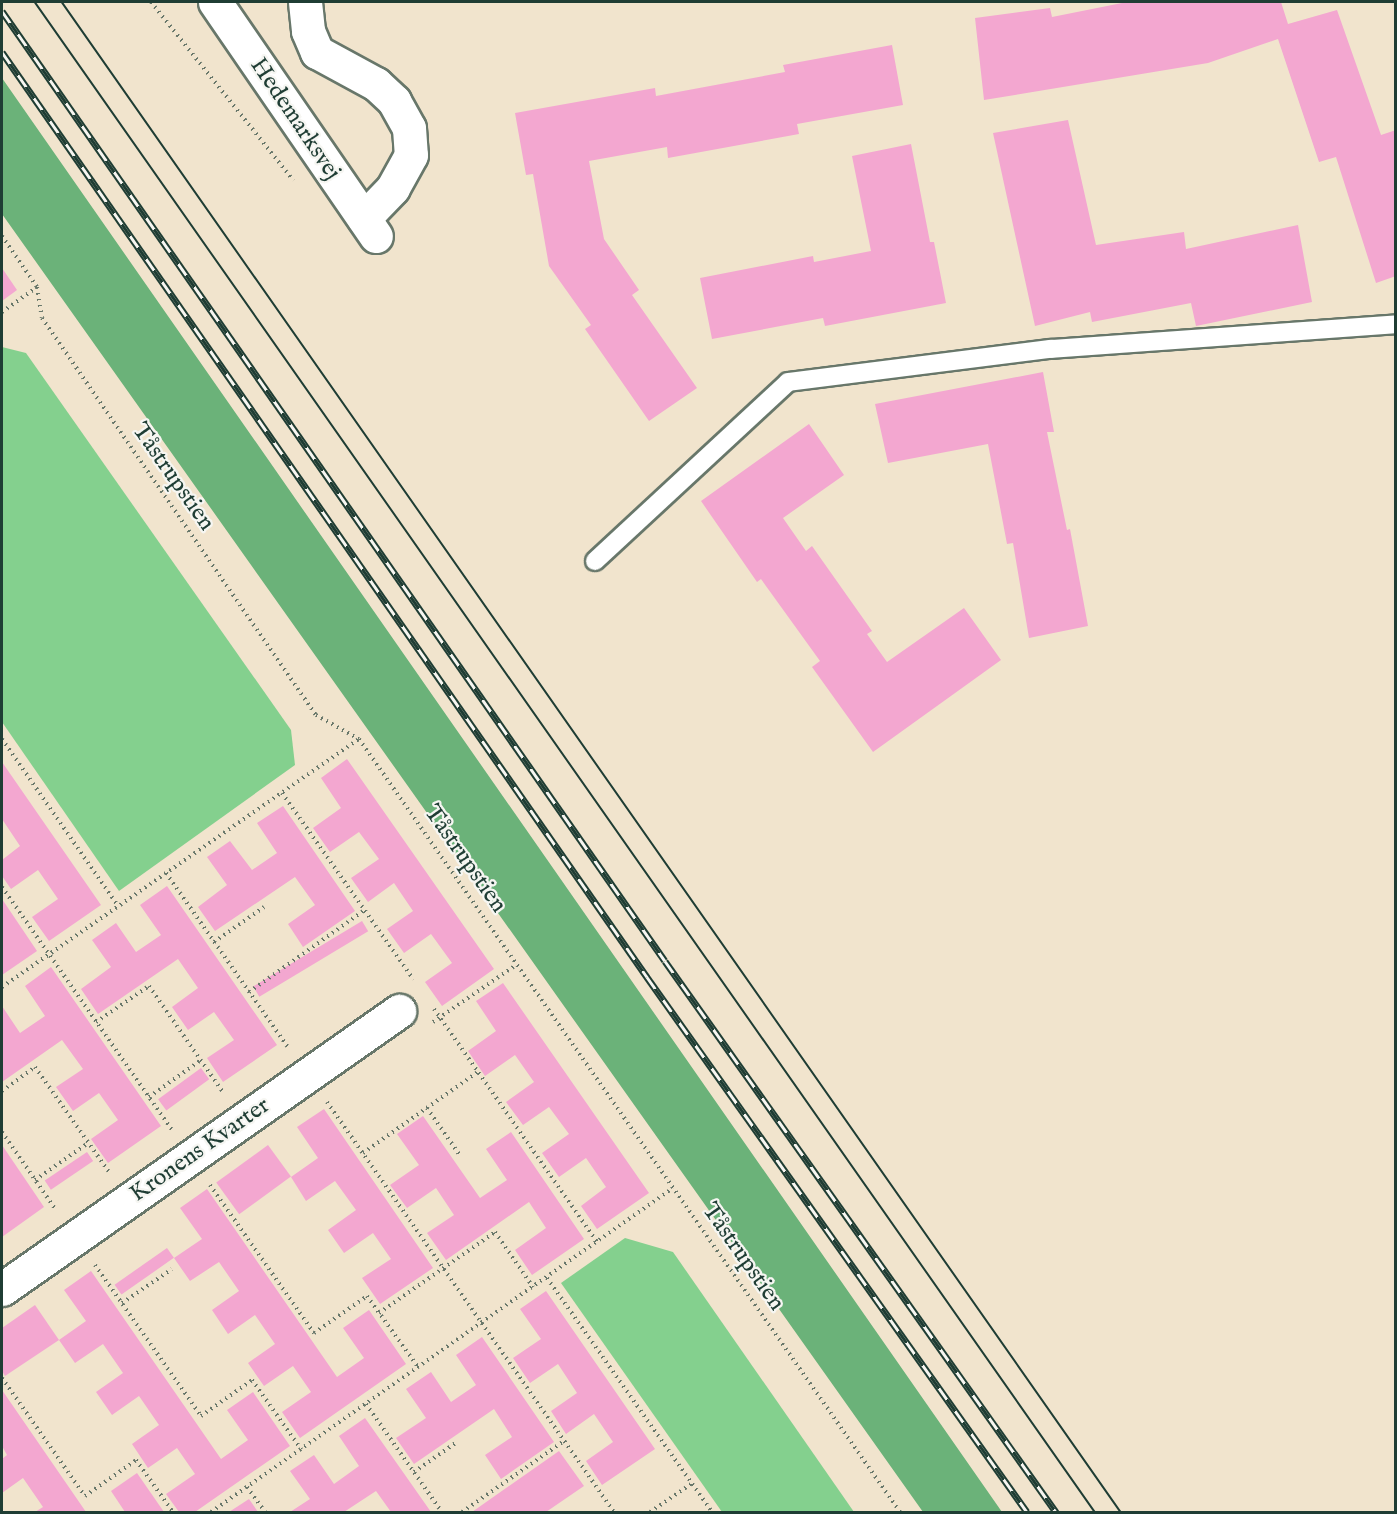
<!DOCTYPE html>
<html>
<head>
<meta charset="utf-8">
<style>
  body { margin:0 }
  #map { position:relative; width:1397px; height:1514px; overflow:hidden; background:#f1e4cd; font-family:"IM FELL English",serif }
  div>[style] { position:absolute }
  .green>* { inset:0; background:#84d08e }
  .forest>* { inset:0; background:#6bb279 }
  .building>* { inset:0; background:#f3a7d0; transform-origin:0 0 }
  .path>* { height:4px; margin-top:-2px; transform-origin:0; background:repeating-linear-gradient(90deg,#68776a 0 1.5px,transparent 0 6px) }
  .roads { filter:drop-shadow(2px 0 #68776a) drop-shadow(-2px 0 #68776a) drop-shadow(0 2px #68776a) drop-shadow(0 -2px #68776a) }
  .service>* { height:18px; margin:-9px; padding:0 9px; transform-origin:9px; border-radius:9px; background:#fff }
  .minor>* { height:33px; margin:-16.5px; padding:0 16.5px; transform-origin:16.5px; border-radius:16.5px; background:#fff }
  .tertiary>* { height:33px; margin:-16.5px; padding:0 16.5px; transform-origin:16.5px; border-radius:16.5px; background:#fff }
  .tram>* { height:1.5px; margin:-0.75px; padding:0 0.75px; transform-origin:0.75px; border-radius:0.75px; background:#1f3d34 }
  .rail>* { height:7px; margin-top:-3.5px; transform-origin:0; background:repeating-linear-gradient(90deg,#f6f6f2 0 14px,#1f3d34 0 28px); box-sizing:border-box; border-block:2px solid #1f3d34 }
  span { translate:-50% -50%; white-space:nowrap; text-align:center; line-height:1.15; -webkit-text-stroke:4.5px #f6f6f2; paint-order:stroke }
  .street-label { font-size:24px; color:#1f3d34 }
  .frame { position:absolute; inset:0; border:3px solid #1f3d34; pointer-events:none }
</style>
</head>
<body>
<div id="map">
  <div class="green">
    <i style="clip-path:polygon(2px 347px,26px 353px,291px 730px,295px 765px,119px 891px,2px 722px)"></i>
    <i style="clip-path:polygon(625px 1238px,673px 1252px,854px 1512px,722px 1512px,561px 1283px)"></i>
  </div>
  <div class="forest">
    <i style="clip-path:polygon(2px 78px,1002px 1512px,1003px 1512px,923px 1512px,2px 214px)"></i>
  </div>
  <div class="building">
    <i style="clip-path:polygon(1127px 2px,1281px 2px,1288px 24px,1337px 10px,1381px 135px,1396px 130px,1396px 276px,1376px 283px,1336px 157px,1319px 162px,1278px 39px,1208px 63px,984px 100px,975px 18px,1050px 8px,1052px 17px)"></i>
    <i style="clip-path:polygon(892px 45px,903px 105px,797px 124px,799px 134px,668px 158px,667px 147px,589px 161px,604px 239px,639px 290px,632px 295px,697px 388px,649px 421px,585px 329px,591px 325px,549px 266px,533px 174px,526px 175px,515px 113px,655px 88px,656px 96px,785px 72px,783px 65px)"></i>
    <i style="clip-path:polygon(1068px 120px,1096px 245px,1184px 232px,1186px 249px,1298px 225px,1312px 302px,1196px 326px,1191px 303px,1092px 322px,1090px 312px,1035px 326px,993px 133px)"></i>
    <i style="clip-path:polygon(911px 144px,930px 242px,934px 242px,946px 303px,825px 326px,823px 318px,712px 339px,700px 278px,813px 256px,814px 262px,871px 251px,852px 156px)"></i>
    <i style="clip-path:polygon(2px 268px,17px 290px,2px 301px)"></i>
    <i style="clip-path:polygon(1043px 372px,1054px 432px,1047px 432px,1067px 530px,1070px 529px,1088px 626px,1029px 638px,1013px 543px,1007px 544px,988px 444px,888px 463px,875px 404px)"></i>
    <i style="clip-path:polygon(809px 424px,844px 475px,783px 518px,806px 551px,812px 546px,872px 631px,867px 634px,887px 662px,964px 608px,1001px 660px,873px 752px,812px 667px,820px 661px,761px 579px,757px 582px,701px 501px)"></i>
    <i style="clip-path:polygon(347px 759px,494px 969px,442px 1006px,425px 982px,452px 963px,431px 934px,404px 953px,387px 929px,413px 911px,394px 883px,368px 902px,351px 878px,379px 859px,359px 832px,330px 852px,313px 828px,341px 808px,321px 778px)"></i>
    <i style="clip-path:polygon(2px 762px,101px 905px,49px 941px,32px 917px,58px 899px,38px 870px,11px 889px,2px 876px,2px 860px,20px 846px,2px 819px)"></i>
    <i style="clip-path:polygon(283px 806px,355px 911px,303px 947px,288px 924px,315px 905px,295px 877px,215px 931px,198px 907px,227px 885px,207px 857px,230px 841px,252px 870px,277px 853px,257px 823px)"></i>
    <i style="clip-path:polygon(167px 886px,277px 1045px,223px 1082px,207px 1058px,234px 1040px,214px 1012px,188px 1030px,172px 1007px,198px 988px,178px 959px,98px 1014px,81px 989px,111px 967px,92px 940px,116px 923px,136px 952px,161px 935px,140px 905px)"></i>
    <i style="clip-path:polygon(2px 899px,37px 951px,2px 975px)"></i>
    <i style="left:362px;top:921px;width:12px;height:127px;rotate:59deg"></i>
    <i style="clip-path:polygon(51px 967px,161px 1126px,108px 1163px,91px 1139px,118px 1120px,99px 1093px,73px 1111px,56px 1087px,83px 1069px,62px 1040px,2px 1082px,2px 1006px,20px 1033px,45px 1016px,25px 986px)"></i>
    <i style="clip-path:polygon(503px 983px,649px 1193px,597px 1229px,581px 1206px,606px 1187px,586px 1158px,559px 1177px,542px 1153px,569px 1134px,549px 1107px,523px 1125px,506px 1102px,534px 1082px,515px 1055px,485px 1076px,468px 1051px,496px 1031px,476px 1001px)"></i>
    <i style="left:201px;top:1068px;width:14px;height:53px;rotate:54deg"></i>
    <i style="clip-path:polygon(324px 1109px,433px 1268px,380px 1304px,362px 1278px,391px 1259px,373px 1233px,344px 1253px,328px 1230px,356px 1210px,335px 1181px,306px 1201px,291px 1177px,318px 1158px,297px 1127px)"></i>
    <i style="clip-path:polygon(423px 1116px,480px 1198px,507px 1180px,486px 1149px,511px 1132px,584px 1239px,532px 1275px,515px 1250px,546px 1228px,529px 1202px,446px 1260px,427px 1233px,454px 1215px,436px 1188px,407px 1208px,390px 1185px,419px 1165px,397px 1134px)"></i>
    <i style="clip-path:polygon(2px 1145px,44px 1207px,2px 1237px)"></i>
    <i style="left:268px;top:1145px;width:39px;height:64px;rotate:54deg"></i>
    <i style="left:87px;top:1152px;width:11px;height:51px;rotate:56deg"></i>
    <i style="clip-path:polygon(207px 1189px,337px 1377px,364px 1358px,343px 1328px,369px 1310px,406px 1364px,300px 1438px,282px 1412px,311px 1392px,293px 1366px,264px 1386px,248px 1363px,275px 1344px,255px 1315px,228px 1334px,212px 1310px,239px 1291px,219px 1262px,190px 1281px,174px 1258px,202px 1239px,180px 1208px)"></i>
    <i style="left:167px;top:1248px;width:12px;height:64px;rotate:55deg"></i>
    <i style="clip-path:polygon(91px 1271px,221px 1459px,248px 1440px,227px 1410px,253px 1392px,290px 1446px,195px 1512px,179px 1512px,166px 1494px,195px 1474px,177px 1448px,148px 1468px,132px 1444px,159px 1425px,139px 1396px,112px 1415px,96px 1392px,123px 1373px,103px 1344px,75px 1363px,59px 1340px,86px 1321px,64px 1290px)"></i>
    <i style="clip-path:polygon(546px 1291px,655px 1449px,602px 1485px,586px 1461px,613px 1442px,594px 1414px,566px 1434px,551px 1411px,577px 1393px,558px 1364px,530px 1383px,513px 1358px,541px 1339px,520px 1309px)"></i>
    <i style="clip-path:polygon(35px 1305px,59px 1340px,5px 1376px,2px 1371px,2px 1328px)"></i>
    <i style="clip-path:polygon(482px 1337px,554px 1442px,501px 1479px,485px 1455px,512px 1437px,494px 1409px,414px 1464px,396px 1438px,426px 1418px,406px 1389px,431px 1372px,451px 1402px,476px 1385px,456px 1355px)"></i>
    <i style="clip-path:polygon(2px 1390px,86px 1512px,35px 1512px,43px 1507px,23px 1478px,2px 1493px,2px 1459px,7px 1455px,2px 1446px)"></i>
    <i style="clip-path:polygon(365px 1418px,431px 1512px,391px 1512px,376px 1491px,344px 1512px,290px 1512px,310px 1499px,290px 1471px,314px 1455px,334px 1484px,359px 1466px,339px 1436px)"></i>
    <i style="clip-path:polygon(559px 1451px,584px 1486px,546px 1512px,472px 1512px)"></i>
    <i style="clip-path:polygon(137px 1473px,164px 1512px,125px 1512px,111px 1491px)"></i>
    <i style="clip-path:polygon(249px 1499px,258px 1512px,229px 1512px)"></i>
  </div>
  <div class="path">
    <i style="left:151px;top:2px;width:228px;rotate:51.4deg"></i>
    <i style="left:2px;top:236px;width:62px;rotate:55.5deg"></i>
    <i style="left:37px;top:287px;width:31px;rotate:81deg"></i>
    <i style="left:42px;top:318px;width:482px;rotate:55.4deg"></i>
    <i style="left:316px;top:715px;width:49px;rotate:29.2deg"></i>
    <i style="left:359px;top:739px;width:944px;rotate:55.01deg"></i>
    <i style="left:2px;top:312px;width:43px;rotate:-35.5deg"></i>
    <i style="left:2px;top:739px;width:203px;rotate:55.2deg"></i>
    <i style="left:282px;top:793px;width:228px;rotate:54.8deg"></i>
    <i style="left:166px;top:873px;width:213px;rotate:55deg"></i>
    <i style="left:2px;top:887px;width:297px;rotate:55deg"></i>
    <i style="left:214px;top:942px;width:61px;rotate:-35deg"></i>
    <i style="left:2px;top:987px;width:435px;rotate:-34.8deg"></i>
    <i style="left:249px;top:992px;width:142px;rotate:-35.3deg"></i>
    <i style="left:434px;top:1009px;width:284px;rotate:55deg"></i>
    <i style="left:96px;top:1022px;width:64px;rotate:-34.2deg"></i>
    <i style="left:149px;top:986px;width:129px;rotate:55.1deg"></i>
    <i style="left:433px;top:1022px;width:101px;rotate:-34.5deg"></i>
    <i style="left:2px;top:1091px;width:41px;rotate:-36deg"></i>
    <i style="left:35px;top:1067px;width:128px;rotate:54.8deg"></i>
    <i style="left:149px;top:1097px;width:64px;rotate:-35.4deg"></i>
    <i style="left:327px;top:1102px;width:500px;rotate:55.01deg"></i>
    <i style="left:427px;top:1108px;width:56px;rotate:55.2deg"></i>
    <i style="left:2px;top:1132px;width:95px;rotate:55.3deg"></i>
    <i style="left:363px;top:1153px;width:141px;rotate:-35.2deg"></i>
    <i style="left:35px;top:1180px;width:65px;rotate:-34.9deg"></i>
    <i style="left:210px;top:1185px;width:181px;rotate:54.9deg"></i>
    <i style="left:314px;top:1333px;width:65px;rotate:-34.9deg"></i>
    <i style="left:367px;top:1296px;width:87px;rotate:54.3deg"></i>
    <i style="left:95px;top:1265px;width:184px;rotate:54.9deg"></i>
    <i style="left:201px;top:1416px;width:62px;rotate:-35.2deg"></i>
    <i style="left:252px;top:1380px;width:85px;rotate:54.6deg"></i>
    <i style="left:547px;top:1278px;width:286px;rotate:54.8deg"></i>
    <i style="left:122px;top:1303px;width:60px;rotate:-34.2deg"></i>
    <i style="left:379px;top:1313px;width:141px;rotate:-34.9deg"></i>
    <i style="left:495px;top:1232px;width:67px;rotate:55.4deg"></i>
    <i style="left:2px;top:1378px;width:144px;rotate:54.9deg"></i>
    <i style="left:85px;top:1496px;width:62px;rotate:-35.2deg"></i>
    <i style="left:136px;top:1460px;width:64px;rotate:54.6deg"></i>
    <i style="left:366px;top:1404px;width:132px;rotate:54.9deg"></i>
    <i style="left:414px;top:1472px;width:52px;rotate:-34.9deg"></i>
    <i style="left:247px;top:1487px;width:31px;rotate:54deg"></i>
    <i style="left:211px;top:1512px;width:564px;rotate:-35.04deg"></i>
    <i style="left:462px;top:1512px;width:124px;rotate:-34.8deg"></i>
    <i style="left:650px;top:1512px;width:50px;rotate:-34.3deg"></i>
  </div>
  <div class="roads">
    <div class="service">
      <i style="left:595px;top:561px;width:263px;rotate:-42.8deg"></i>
      <i style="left:788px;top:382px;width:265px;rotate:-7.2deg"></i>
      <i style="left:1051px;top:349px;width:346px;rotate:-4.1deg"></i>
    </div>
    <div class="minor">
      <i style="left:305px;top:2px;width:29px;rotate:84deg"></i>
      <i style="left:308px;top:31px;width:23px;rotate:67deg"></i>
      <i style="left:317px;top:52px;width:67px;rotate:28.5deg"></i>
      <i style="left:376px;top:84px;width:25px;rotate:43deg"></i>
      <i style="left:394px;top:101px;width:31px;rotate:61deg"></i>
      <i style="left:409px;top:128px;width:27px;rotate:86deg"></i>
      <i style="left:411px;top:155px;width:38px;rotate:119deg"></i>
      <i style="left:393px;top:188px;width:42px;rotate:134deg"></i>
      <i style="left:2px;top:1289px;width:485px;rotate:-35deg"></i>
    </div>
    <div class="tertiary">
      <i style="left:215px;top:2px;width:284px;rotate:55.5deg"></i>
    </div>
  </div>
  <div class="tram">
    <i style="left:35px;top:2px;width:1845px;rotate:54.93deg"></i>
    <i style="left:62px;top:2px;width:1844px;rotate:54.96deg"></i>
  </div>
  <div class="rail">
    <i style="left:2px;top:11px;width:1158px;rotate:55.09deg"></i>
    <i style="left:665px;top:961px;width:676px;rotate:54.64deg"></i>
    <i style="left:2px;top:52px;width:1128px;rotate:55.11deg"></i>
    <i style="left:647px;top:977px;width:656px;rotate:54.61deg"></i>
  </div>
  <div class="street-label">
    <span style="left:295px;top:119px;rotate:56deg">Hedemarksvej</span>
    <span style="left:173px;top:477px;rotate:55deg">Tåstrupstien</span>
    <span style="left:465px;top:859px;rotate:55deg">Tåstrupstien</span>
    <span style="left:200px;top:1150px;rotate:-35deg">Kronens Kvarter</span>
    <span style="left:743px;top:1257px;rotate:55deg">Tåstrupstien</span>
  </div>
  <div class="frame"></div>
</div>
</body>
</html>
